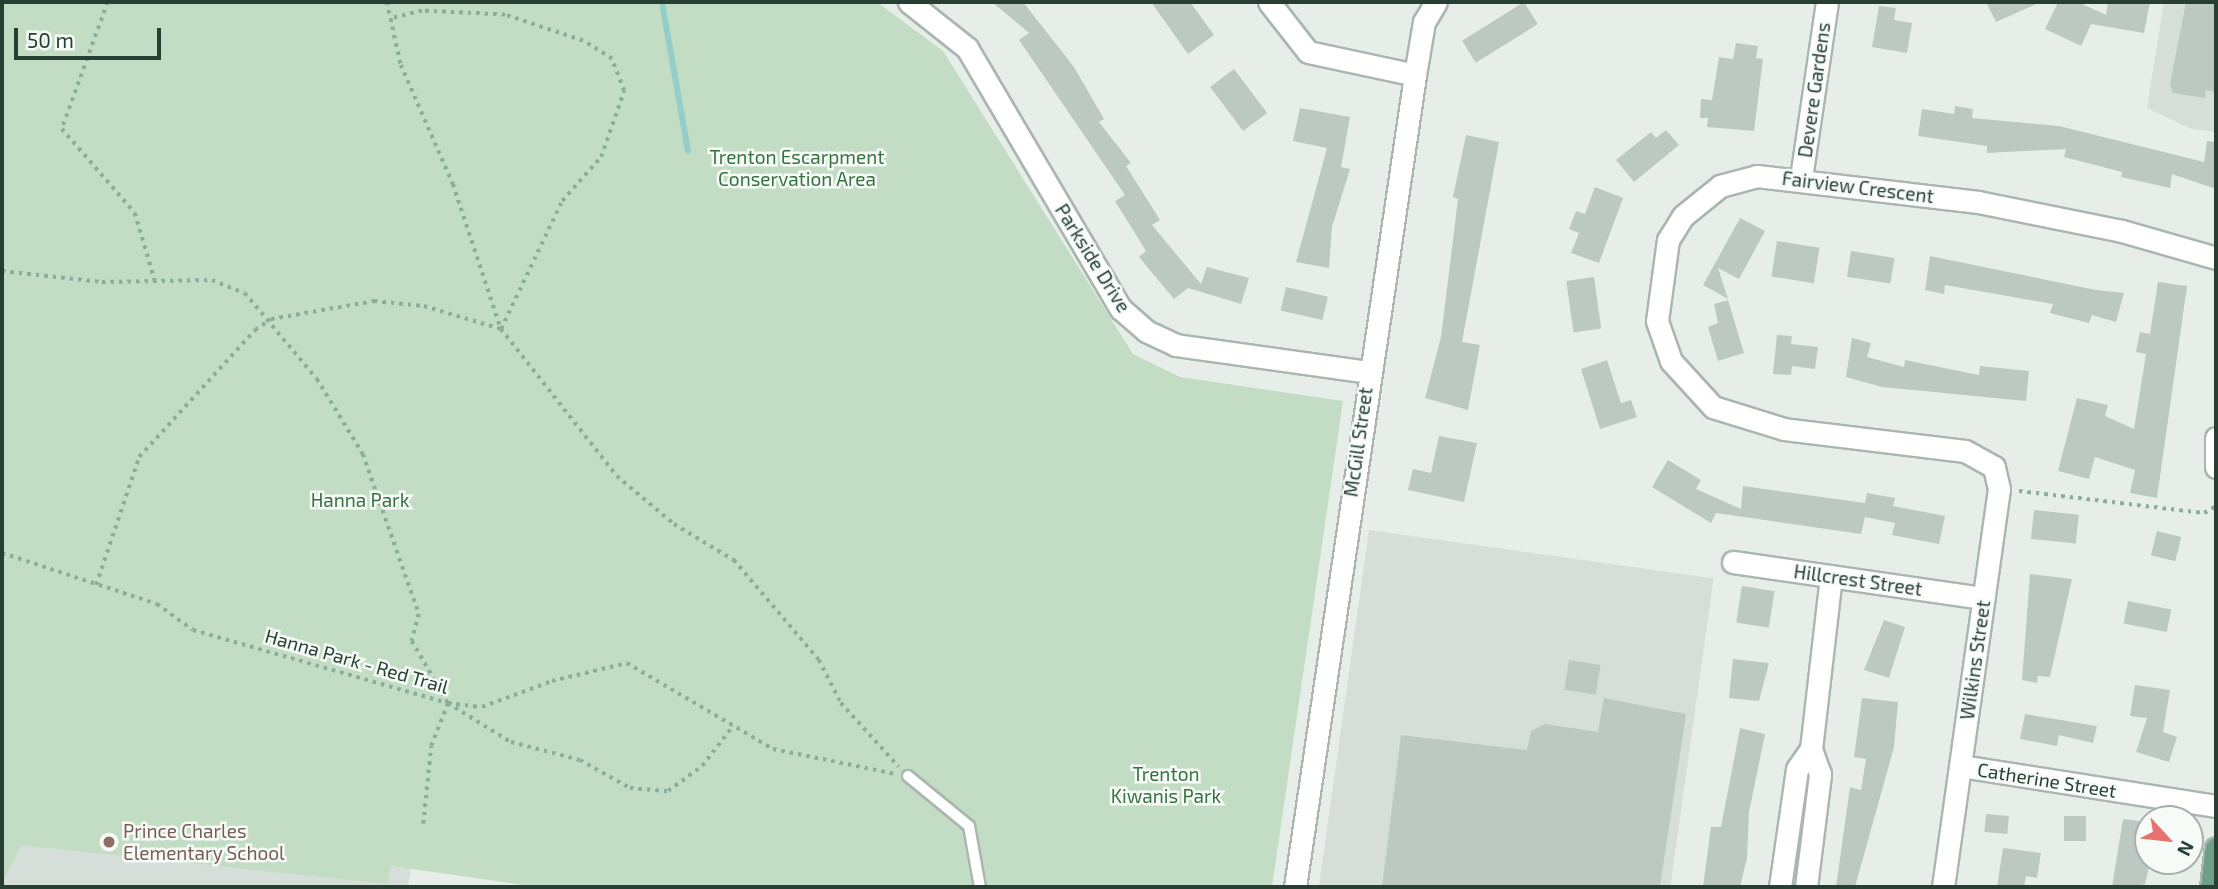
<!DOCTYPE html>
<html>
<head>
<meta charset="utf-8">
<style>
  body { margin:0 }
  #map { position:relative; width:2218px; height:889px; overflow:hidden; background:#e7eee9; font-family:"Exo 2",sans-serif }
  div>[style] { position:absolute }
  .built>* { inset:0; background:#d5ded8; transform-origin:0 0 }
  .green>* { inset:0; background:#c2ddc4 }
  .stream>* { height:6px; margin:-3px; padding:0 3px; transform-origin:3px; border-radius:3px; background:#95cdca }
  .building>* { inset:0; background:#bcc9c2; transform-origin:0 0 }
  .path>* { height:3.5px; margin-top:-1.75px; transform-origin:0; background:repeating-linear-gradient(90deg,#8aae9b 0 3.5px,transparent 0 8.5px) }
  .roads { filter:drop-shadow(2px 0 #aab6af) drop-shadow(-2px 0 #aab6af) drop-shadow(0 2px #aab6af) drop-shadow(0 -2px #aab6af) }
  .service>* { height:10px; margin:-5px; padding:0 5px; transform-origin:5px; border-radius:5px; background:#fff }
  .minor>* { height:21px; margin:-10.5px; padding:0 10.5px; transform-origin:10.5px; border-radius:10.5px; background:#fff }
  .primary>* { height:21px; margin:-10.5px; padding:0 10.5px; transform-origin:10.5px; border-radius:10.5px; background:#709f89 }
  .dots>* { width:19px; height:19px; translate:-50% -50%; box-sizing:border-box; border:4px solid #f7fbf8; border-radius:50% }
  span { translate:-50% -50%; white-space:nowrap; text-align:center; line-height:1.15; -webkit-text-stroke:5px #f7fbf8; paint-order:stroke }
  .street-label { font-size:19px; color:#273f33 }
  .park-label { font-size:19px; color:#357240 }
  .education-label { font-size:19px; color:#785e54 }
  .left { translate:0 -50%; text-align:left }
  .frame { position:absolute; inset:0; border:4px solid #273f33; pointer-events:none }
  .north { position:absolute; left:2134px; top:805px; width:70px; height:70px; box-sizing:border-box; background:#f7fbf8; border:2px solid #a4b0a9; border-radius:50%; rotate:117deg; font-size:19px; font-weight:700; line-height:28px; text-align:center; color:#273f33 }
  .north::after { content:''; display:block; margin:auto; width:24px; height:32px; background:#e5726e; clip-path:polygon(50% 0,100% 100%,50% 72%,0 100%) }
  .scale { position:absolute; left:14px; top:28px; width:147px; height:32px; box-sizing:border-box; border:4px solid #273f33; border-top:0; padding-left:9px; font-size:21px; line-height:24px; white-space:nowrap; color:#273f33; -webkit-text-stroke:5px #f7fbf8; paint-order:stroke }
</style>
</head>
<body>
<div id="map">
  <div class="built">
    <i style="clip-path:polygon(2164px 2px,2216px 2px,2216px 132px,2192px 129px,2147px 108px)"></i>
    <i style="left:1369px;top:530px;width:348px;height:360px;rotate:8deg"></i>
    <i style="clip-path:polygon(11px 814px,411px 869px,408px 887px,2px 887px)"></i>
  </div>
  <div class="green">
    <i style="clip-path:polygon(2px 2px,877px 2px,943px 51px,1133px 354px,1180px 377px,1343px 401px,1272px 887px,538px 887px,391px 866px,387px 884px,21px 845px,2px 884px)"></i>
  </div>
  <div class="stream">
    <i style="left:662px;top:2px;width:151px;rotate:80.1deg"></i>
  </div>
  <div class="building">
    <i style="clip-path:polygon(992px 2px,1023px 2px,1074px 67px,1104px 119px,1099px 122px,1131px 163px,1126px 166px,1160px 220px,1152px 225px,1201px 284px,1207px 267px,1249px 278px,1241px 304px,1188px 288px,1174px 299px,1139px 257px,1146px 251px,1115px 201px,1125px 195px,1019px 40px,1029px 33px)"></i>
    <i style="clip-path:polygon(1151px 2px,1190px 2px,1214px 35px,1188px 54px)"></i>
    <i style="left:1524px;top:2px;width:26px;height:73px;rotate:58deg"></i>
    <i style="clip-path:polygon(1986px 2px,2041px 2px,1996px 22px)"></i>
    <i style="clip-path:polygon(2058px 2px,2078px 2px,2106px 15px,2108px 2px,2150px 2px,2144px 33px,2091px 24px,2081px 46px,2045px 29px)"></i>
    <i style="clip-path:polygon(2186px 2px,2216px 2px,2216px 92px,2206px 90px,2205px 98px,2173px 93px,2170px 84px)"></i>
    <i style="clip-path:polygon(1879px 6px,1896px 8px,1894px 20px,1912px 23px,1907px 53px,1872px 47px)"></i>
    <i style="clip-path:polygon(1736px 43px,1758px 46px,1756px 58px,1763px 59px,1754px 131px,1707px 127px,1708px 118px,1700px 118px,1701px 99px,1712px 100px,1719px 57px,1733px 59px)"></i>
    <i style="left:1234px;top:69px;width:55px;height:30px;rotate:53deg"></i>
    <i style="clip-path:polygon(1955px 106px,1973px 109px,1972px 118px,2059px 126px,2204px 162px,2207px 141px,2216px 142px,2216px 189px,2172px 174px,2170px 188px,2121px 177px,2122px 172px,2064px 157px,2066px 149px,1987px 153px,1987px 146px,1918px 136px,1922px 109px,1954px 114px)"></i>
    <i style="clip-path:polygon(1300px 108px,1350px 117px,1341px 167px,1350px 169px,1332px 227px,1329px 268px,1296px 262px,1327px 148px,1293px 141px)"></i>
    <i style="clip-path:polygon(1666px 130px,1679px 145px,1634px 182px,1616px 160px,1651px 132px,1656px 138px)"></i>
    <i style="clip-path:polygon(1466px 135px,1499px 142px,1462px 342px,1480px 345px,1468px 410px,1425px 398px,1441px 337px,1458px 199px,1453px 197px)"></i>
    <i style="clip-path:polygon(1595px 187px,1623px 198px,1599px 263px,1571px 253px,1579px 233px,1569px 229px,1576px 211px,1585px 214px)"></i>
    <i style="clip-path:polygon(1740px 218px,1765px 231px,1739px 279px,1718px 268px,1728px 299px,1703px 285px)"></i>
    <i style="left:1777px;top:241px;width:43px;height:36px;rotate:9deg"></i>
    <i style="left:1851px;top:251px;width:44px;height:26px;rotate:9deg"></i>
    <i style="clip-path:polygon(1930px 256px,2096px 290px,2124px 293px,2116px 322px,2092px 315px,2089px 323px,2050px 313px,2053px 304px,1945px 285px,1944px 294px,1925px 290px)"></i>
    <i style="left:1594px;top:277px;width:52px;height:28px;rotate:82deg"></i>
    <i style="clip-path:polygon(2158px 282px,2187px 286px,2157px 498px,2130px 493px,2135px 470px,2095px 457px,2089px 479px,2058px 471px,2077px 398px,2108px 405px,2105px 416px,2134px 429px,2146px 354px,2136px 352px,2140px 332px,2150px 334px)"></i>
    <i style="left:1286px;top:287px;width:43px;height:24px;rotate:13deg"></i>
    <i style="clip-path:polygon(1728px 300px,1744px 353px,1718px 361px,1708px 327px,1718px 323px,1714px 304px)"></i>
    <i style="clip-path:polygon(1777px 335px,1792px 336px,1791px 344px,1818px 347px,1815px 369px,1792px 366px,1791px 375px,1773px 374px)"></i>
    <i style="clip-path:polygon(1852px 338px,1871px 343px,1867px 357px,1904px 367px,1905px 360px,1979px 375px,1980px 366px,2029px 371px,2026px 401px,1882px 387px,1846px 377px)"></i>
    <i style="clip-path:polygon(1607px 360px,1621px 403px,1631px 400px,1637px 417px,1600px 429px,1581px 369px)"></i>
    <i style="clip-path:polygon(1439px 436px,1477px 443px,1464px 502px,1408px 490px,1413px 469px,1431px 473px)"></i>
    <i style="clip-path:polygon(1668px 460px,1701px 480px,1696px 489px,1741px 509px,1743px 486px,1865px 503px,1867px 493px,1895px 498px,1893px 506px,1945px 516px,1939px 544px,1892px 535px,1895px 523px,1865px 517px,1861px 534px,1716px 513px,1711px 523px,1652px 487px)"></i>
    <i style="left:2034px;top:510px;width:45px;height:29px;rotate:6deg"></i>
    <i style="left:2157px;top:531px;width:25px;height:25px;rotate:14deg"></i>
    <i style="clip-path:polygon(2030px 574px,2072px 579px,2050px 677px,2038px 676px,2037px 683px,2022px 680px)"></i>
    <i style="left:1742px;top:586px;width:33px;height:37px;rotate:9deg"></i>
    <i style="left:2128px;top:601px;width:44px;height:23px;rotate:11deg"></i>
    <i style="clip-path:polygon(1884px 620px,1905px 627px,1889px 678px,1864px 670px)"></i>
    <i style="clip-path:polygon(1733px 659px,1769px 663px,1759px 701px,1729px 698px)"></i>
    <i style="left:1569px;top:660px;width:32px;height:30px;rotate:9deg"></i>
    <i style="clip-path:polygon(2135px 685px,2170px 690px,2163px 732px,2177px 737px,2169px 762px,2136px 752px,2147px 718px,2130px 716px)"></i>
    <i style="clip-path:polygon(1604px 698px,1686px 714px,1660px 887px,1382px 887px,1401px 735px,1527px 750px,1531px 731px,1545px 724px,1598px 732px)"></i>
    <i style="clip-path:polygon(1862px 698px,1898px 702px,1894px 747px,1855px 887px,1836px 887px,1850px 787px,1861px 790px,1866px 759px,1854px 757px)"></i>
    <i style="clip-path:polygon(2025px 714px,2097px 726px,2093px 743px,2059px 735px,2057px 746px,2020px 739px)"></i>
    <i style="clip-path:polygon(1740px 728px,1765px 734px,1749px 812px,1747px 858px,1740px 887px,1703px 887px,1711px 827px,1721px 827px)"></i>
    <i style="left:1986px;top:814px;width:23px;height:18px;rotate:5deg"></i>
    <i style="left:2064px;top:816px;width:22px;height:25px"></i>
    <i style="clip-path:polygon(2123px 819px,2148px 822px,2150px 863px,2145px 884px,2136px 887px,2112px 887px)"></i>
    <i style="clip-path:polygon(2003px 848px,2041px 853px,2037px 878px,2026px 876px,2024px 887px,1997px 887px)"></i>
  </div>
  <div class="path">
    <i style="left:108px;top:2px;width:135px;rotate:109.9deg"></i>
    <i style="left:62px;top:129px;width:111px;rotate:49deg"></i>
    <i style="left:135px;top:213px;width:71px;rotate:73.6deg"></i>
    <i style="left:387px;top:2px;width:65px;rotate:77.5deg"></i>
    <i style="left:401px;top:65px;width:130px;rotate:66.4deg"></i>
    <i style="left:453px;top:184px;width:153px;rotate:71.7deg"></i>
    <i style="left:501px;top:329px;width:187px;rotate:51.7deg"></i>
    <i style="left:617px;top:476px;width:75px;rotate:40.1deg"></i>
    <i style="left:674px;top:524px;width:70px;rotate:31deg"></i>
    <i style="left:734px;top:560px;width:131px;rotate:49.6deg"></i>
    <i style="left:819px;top:660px;width:48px;rotate:62.9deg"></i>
    <i style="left:841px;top:703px;width:86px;rotate:47.8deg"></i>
    <i style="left:2px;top:271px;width:101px;rotate:6.3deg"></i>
    <i style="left:102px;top:282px;width:110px;rotate:-1deg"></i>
    <i style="left:212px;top:280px;width:35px;rotate:22deg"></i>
    <i style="left:245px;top:293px;width:112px;rotate:50.1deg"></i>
    <i style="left:317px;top:379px;width:88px;rotate:58.5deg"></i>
    <i style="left:363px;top:454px;width:170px;rotate:70.7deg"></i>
    <i style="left:419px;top:614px;width:28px;rotate:105deg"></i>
    <i style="left:412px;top:641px;width:72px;rotate:59.9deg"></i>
    <i style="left:448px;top:703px;width:74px;rotate:31.8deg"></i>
    <i style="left:511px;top:742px;width:71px;rotate:14.6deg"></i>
    <i style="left:580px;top:760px;width:57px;rotate:29.2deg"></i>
    <i style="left:630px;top:788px;width:38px;rotate:5deg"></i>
    <i style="left:668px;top:791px;width:42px;rotate:-36.3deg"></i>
    <i style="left:702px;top:766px;width:51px;rotate:-52.2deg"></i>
    <i style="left:2019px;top:491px;width:186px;rotate:6.8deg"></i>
    <i style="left:2204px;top:513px;width:14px;rotate:-30deg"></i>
    <i style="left:2px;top:553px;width:163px;rotate:18.2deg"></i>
    <i style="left:157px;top:604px;width:44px;rotate:35.8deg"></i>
    <i style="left:193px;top:630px;width:265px;rotate:16deg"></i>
    <i style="left:448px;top:703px;width:34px;rotate:7deg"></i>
    <i style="left:482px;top:707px;width:75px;rotate:-20.4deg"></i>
    <i style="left:552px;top:681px;width:77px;rotate:-13.5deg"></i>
    <i style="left:627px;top:663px;width:169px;rotate:30.5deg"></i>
    <i style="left:773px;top:749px;width:126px;rotate:11.5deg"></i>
    <i style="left:96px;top:585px;width:135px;rotate:-71.4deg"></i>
    <i style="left:139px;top:457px;width:172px;rotate:-47.6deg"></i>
    <i style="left:255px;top:330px;width:19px;rotate:-35deg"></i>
    <i style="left:271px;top:319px;width:105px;rotate:-9.9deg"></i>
    <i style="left:374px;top:301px;width:50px;rotate:5.7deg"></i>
    <i style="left:424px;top:306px;width:80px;rotate:16.6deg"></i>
    <i style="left:501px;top:329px;width:142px;rotate:-64.5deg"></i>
    <i style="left:562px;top:201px;width:59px;rotate:-48.4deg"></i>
    <i style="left:601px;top:157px;width:70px;rotate:-70.8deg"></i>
    <i style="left:624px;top:91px;width:34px;rotate:-111deg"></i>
    <i style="left:612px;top:59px;width:34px;rotate:-148deg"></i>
    <i style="left:583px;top:41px;width:82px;rotate:-161.6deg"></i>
    <i style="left:505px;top:15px;width:83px;rotate:-177.2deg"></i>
    <i style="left:422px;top:11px;width:32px;rotate:166deg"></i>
    <i style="left:423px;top:824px;width:78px;rotate:-84.1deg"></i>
    <i style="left:431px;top:746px;width:46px;rotate:-68.4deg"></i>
  </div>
  <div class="roads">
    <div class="service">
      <i style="left:908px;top:776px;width:79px;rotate:39.3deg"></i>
      <i style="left:969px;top:826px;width:62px;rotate:79.8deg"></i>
    </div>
    <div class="minor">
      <i style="left:909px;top:2px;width:74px;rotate:38.4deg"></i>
      <i style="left:967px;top:48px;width:303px;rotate:59.5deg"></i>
      <i style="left:1121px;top:309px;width:33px;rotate:41deg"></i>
      <i style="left:1146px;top:331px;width:33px;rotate:25deg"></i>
      <i style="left:1176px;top:345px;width:194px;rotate:8deg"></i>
      <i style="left:1269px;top:2px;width:63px;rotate:52deg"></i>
      <i style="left:1308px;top:52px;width:109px;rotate:12.1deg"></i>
      <i style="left:1801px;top:178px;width:178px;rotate:-81.6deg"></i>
      <i style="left:2216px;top:438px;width:29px;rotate:90deg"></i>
      <i style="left:1733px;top:562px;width:253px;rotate:8.2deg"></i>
      <i style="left:1961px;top:766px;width:258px;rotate:8.9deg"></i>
      <i style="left:1295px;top:887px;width:821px;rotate:-81.59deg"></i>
      <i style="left:1415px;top:75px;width:54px;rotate:-80.4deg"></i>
      <i style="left:1424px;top:22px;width:23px;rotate:-59deg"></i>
      <i style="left:1780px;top:887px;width:119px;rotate:-81.8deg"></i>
      <i style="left:1797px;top:769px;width:24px;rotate:-55deg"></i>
      <i style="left:1806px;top:887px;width:114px;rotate:-82.9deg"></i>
      <i style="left:1820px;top:774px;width:27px;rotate:-110deg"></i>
      <i style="left:1811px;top:749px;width:174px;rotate:-83.4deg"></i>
      <i style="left:1943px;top:887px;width:402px;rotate:-82deg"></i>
      <i style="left:1999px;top:489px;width:23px;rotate:-103deg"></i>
      <i style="left:1994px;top:467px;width:33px;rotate:-151deg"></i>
      <i style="left:1965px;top:451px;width:182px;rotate:-173.1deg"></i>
      <i style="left:1784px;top:429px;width:74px;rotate:-162.8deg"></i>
      <i style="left:1713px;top:407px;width:62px;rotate:-132.4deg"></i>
      <i style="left:1671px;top:361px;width:42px;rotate:-109.3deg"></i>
      <i style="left:1657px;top:321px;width:82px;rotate:-82.3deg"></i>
      <i style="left:1668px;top:240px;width:28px;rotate:-58deg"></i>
      <i style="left:1683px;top:216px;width:48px;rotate:-39deg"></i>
      <i style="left:1720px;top:186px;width:38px;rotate:-15deg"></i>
      <i style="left:1757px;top:176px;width:223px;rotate:6.7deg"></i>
      <i style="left:1978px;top:202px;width:147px;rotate:11.4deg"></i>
      <i style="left:2122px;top:231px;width:98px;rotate:16deg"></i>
    </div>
    <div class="primary">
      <i style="left:2211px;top:887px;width:39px;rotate:-83deg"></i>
    </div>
  </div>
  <div class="dots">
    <i style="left:109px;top:842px;background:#8d6e63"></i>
  </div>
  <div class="street-label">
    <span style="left:1814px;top:90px;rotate:-82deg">Devere Gardens</span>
    <span style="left:1858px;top:187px;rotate:7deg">Fairview Crescent</span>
    <span style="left:1093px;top:258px;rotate:58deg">Parkside Drive</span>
    <span style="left:1358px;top:442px;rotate:-82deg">McGill Street</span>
    <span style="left:1858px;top:580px;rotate:8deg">Hillcrest Street</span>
    <span style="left:1975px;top:660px;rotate:-82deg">Wilkins Street</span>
    <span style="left:357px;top:661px;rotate:16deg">Hanna Park - Red Trail</span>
    <span style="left:2047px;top:780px;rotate:9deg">Catherine Street</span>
  </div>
  <div class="park-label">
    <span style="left:797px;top:168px">Trenton Escarpment<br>Conservation Area</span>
    <span style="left:360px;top:500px">Hanna Park</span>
    <span style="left:1166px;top:785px">Trenton<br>Kiwanis Park</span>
  </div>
  <div class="education-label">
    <span class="left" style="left:123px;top:842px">Prince Charles<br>Elementary School</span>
  </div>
  <div class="frame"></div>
  <div class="north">N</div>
  <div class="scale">50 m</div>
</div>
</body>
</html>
